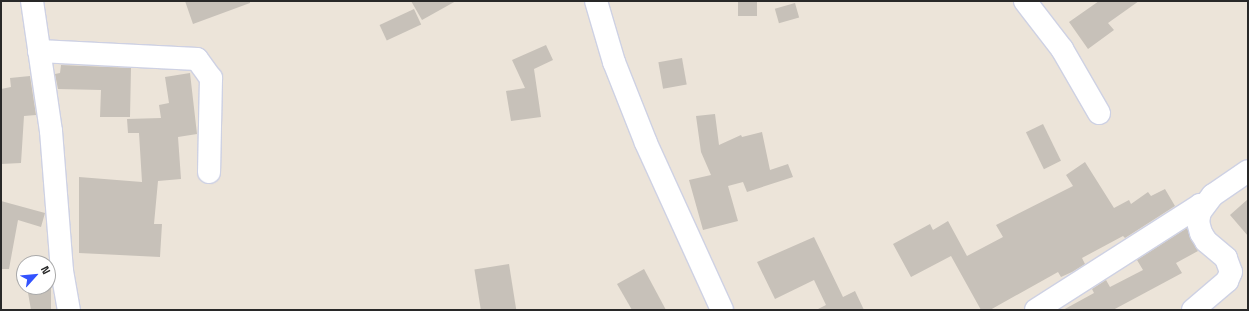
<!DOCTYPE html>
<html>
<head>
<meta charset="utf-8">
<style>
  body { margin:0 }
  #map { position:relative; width:1249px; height:311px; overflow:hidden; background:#ece4d9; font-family:"Space Grotesk",sans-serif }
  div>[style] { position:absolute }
  .building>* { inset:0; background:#c7c1b9; transform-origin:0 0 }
  .roads { filter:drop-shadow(1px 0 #ced1e3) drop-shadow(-1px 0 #ced1e3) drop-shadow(0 1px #ced1e3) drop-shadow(0 -1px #ced1e3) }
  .minor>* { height:22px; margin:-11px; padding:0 11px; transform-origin:11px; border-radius:11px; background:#fff }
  span { translate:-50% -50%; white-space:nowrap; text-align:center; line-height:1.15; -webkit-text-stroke:4px #fff; paint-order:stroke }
  .frame { position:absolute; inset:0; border:2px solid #282828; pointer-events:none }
  .north { position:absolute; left:16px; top:255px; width:40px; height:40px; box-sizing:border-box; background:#fff; border:1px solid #a9a9a9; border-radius:50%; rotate:63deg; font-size:11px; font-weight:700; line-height:16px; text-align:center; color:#282828 }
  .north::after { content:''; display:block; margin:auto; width:14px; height:18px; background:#3353ff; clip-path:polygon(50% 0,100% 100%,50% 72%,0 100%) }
</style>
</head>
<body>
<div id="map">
  <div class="building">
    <i style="clip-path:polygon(185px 1px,250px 1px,250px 3px,193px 24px)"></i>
    <i style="clip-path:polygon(411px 1px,456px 1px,422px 20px)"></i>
    <i style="left:738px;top:1px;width:19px;height:15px"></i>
    <i style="clip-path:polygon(1099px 1px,1139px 1px,1108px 23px,1114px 30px,1088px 49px,1069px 22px)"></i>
    <i style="left:795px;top:3px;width:15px;height:21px;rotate:74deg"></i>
    <i style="left:414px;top:9px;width:17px;height:38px;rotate:65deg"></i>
    <i style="clip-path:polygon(546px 45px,553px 60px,534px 69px,541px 117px,511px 121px,506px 91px,525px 88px,512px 60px)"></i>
    <i style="left:682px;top:58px;width:27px;height:24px;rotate:80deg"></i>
    <i style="clip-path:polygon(61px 65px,131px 68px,130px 117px,100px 117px,101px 90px,58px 89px,55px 74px,60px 73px)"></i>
    <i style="clip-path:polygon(190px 73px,197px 134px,178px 137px,181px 179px,158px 181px,154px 224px,162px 224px,160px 257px,79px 253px,79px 177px,142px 182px,139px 133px,128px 133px,127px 119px,161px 118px,159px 105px,169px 103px,165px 77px)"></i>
    <i style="clip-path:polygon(30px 76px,36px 115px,24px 116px,21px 163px,1px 164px,1px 89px,11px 87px,10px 78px)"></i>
    <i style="clip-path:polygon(715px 114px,719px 145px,741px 135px,742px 137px,762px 132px,770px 170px,788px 164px,793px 177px,747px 192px,743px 182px,728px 186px,738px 221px,703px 230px,689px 180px,711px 175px,701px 152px,696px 116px)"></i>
    <i style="left:1043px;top:124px;width:41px;height:19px;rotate:64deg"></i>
    <i style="clip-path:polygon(1085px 162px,1114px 208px,1129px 200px,1131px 204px,1148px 192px,1151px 196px,1165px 189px,1175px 206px,1125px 238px,1123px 236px,1082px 258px,1085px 264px,1072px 272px,1061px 277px,1058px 272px,990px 310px,981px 310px,951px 256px,911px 277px,893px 244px,930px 224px,933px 230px,948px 221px,967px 256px,1003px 237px,996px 225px,1073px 186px,1066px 175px)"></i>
    <i style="clip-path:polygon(1248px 199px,1248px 236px,1230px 215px)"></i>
    <i style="clip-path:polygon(1px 201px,45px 213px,41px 227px,18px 220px,9px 269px,1px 269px)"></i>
    <i style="clip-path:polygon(1187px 228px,1198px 251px,1176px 263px,1182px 273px,1113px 310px,1063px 310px,1094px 293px,1092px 289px,1106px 280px,1110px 287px,1143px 270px,1137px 260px)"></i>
    <i style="clip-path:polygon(814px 237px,843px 297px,855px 291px,864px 310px,816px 310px,826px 305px,814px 280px,775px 299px,757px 262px)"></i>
    <i style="left:509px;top:264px;width:47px;height:35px;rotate:81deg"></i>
    <i style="clip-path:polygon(644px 269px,666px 310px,632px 310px,617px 284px)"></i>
    <i style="clip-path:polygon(27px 287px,51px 287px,51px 310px,31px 310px)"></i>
  </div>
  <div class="roads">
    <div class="minor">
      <i style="left:32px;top:1px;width:131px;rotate:81.7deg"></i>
      <i style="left:51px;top:131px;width:140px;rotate:85.5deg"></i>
      <i style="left:62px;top:271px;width:40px;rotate:80deg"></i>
      <i style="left:596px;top:1px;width:64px;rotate:73.6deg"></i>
      <i style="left:614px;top:62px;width:87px;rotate:68.4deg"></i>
      <i style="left:646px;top:143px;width:183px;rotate:65.5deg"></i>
      <i style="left:1025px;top:1px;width:61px;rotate:52.4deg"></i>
      <i style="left:1062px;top:49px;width:74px;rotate:60deg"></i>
      <i style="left:39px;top:51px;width:158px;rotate:2.9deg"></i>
      <i style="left:197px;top:59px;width:24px;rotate:54deg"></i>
      <i style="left:211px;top:78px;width:94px;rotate:91.2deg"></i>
      <i style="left:1036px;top:310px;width:195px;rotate:-32.6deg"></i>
      <i style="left:1200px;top:205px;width:3px;rotate:45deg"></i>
      <i style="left:1193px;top:310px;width:45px;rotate:-40.5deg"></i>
      <i style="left:1227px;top:281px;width:10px;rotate:-66deg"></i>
      <i style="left:1231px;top:272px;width:15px;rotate:-110deg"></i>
      <i style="left:1226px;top:258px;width:26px;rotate:-140deg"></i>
      <i style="left:1206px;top:241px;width:9px;rotate:-122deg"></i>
      <i style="left:1201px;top:233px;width:11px;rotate:-105deg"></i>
      <i style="left:1198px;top:222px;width:10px;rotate:-79deg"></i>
      <i style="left:1200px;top:212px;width:21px;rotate:-53deg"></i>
      <i style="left:1213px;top:195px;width:42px;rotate:-34.4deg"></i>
    </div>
  </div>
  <div class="frame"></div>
  <div class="north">N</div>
</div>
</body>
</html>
